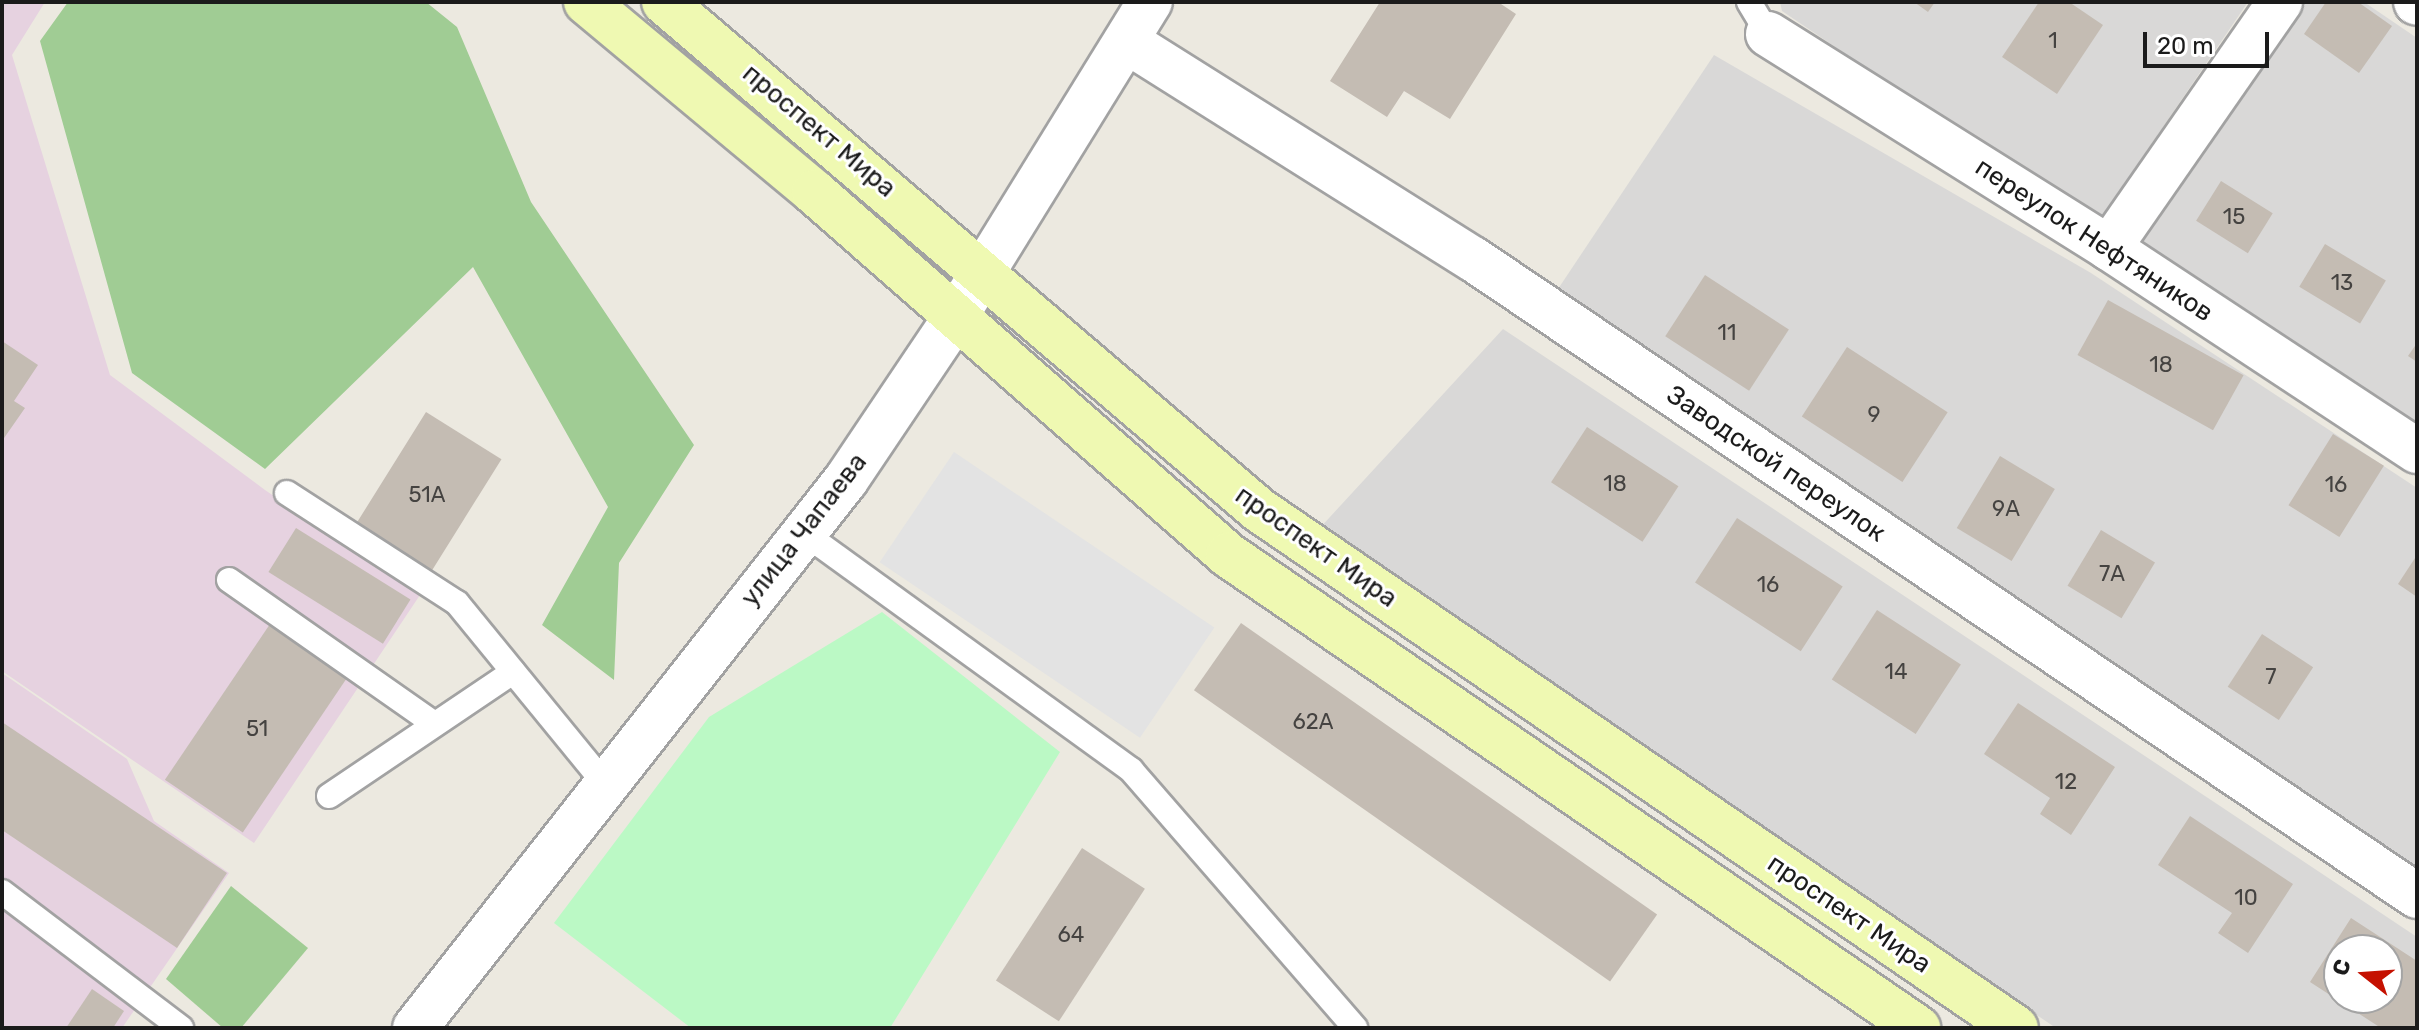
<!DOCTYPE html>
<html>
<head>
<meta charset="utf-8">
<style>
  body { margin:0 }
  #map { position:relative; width:2419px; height:1030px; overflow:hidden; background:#ece9e0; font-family:Rubik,sans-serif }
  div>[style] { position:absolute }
  .residential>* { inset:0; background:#d9d8d7 }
  .industrial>* { inset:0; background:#e6d2e0 }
  .forest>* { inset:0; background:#a0cc94 }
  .park>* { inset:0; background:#bbf9c5 }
  .parking>* { inset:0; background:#e3e3e3; transform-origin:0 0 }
  .building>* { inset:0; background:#c4bcb3; transform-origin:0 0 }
  .roads { filter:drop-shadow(2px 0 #a2a2a2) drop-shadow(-2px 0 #a2a2a2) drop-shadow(0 2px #a2a2a2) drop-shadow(0 -2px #a2a2a2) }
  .service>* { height:24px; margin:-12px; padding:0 12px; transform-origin:12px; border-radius:12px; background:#fff }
  .minor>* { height:44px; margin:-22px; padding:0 22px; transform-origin:22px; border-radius:22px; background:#fff }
  .tertiary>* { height:44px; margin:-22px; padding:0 22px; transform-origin:22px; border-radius:22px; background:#fff }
  .secondary>* { height:44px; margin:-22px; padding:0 22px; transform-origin:22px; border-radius:22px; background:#eff9b2 }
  span { translate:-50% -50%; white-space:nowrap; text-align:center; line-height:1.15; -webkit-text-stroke:6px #fff; paint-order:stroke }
  .number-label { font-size:22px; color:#454341 }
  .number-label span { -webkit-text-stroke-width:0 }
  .street-label { font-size:26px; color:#1b1b1b }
  .frame { position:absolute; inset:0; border:4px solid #1b1b1b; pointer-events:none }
  .north { position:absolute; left:2323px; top:934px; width:80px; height:80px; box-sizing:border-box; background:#fff; border:2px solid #a4a4a4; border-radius:50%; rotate:287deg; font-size:22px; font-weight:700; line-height:32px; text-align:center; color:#1b1b1b }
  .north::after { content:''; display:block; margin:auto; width:28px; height:36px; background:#c51101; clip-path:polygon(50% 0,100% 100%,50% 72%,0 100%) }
  .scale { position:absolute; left:2143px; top:32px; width:126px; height:36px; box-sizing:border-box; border:4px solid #1b1b1b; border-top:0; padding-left:10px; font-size:24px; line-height:28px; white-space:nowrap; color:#1b1b1b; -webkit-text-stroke:6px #fff; paint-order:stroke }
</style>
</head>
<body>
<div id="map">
  <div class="residential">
    <i style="clip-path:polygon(1780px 2px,2248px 2px,2097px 224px,1782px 11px)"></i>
    <i style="clip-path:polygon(2300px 2px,2364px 2px,2417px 38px,2417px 428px,2136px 239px)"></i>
    <i style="clip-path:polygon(1714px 55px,2091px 273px,2417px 488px,2417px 880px,1552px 298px)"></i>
    <i style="clip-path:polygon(evenodd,1503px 329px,2417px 937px,2417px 1028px,2056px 1028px,1318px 530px,1503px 329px,2339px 950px,2387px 950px,2387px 998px,2339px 998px,2339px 950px)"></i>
  </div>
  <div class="industrial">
    <i style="clip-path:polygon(2px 2px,45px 2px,12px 55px,110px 375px,265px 490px,420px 595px,254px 843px,2px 671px)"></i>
    <i style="clip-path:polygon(2px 673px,127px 759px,154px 821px,229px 873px,122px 1028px,2px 1028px)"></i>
  </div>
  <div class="forest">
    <i style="clip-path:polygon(68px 2px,426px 2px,457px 27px,531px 202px,694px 445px,619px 563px,614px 680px,542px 625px,608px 507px,473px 267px,265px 469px,132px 373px,40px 41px)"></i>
    <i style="clip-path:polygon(231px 886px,308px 948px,241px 1028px,223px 1028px,166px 979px)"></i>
  </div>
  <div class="park">
    <i style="clip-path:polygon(882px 612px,1060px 752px,890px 1028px,691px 1028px,554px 923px,709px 717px)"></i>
  </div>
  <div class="parking">
    <i style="left:954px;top:452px;width:314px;height:133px;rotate:34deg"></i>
  </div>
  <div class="building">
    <i style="clip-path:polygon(1380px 2px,1498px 2px,1516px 14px,1450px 119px,1404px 91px,1387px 117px,1330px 81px)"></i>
    <i style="clip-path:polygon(1914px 2px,1935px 2px,1928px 12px)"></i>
    <i style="clip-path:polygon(2039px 2px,2069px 2px,2103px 25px,2057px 94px,2002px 57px)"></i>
    <i style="clip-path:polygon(2326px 2px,2358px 2px,2392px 26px,2359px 73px,2304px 34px)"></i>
    <i style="left:2221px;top:181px;width:61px;height:47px;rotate:32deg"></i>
    <i style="left:2325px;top:244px;width:71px;height:50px;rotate:31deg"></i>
    <i style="left:1705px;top:275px;width:100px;height:73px;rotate:33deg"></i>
    <i style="left:2108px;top:300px;width:155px;height:63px;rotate:29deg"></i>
    <i style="clip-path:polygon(2px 341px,38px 365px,14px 401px,25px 408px,2px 441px)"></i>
    <i style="clip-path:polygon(2417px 343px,2417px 362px,2408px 356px)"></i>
    <i style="left:1847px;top:347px;width:120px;height:83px;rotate:33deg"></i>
    <i style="left:426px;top:412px;width:89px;height:140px;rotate:32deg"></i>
    <i style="left:1587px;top:427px;width:109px;height:66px;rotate:33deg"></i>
    <i style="left:2333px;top:434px;width:60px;height:84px;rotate:32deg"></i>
    <i style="left:2000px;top:456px;width:64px;height:84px;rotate:31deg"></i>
    <i style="left:1737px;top:518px;width:126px;height:77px;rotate:33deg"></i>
    <i style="left:296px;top:528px;width:135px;height:52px;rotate:32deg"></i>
    <i style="left:2101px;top:530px;width:63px;height:65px;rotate:31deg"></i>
    <i style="clip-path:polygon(2417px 555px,2417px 597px,2398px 584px)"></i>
    <i style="left:1877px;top:610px;width:100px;height:83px;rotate:33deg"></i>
    <i style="left:1241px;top:623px;width:508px;height:82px;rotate:35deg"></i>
    <i style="left:270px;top:624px;width:94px;height:188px;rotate:34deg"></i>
    <i style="left:2262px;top:634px;width:61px;height:63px;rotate:33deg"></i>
    <i style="clip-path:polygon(2018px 703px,2115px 767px,2071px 835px,2040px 814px,2050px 798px,1984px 754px)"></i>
    <i style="clip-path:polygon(2px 722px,227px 873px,177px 948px,2px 830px)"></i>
    <i style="clip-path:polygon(2190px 816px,2293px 884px,2248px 953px,2218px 933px,2232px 913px,2158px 865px)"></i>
    <i style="left:1082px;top:848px;width:75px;height:158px;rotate:33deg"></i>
    <i style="clip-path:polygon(evenodd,2351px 918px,2417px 961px,2417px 1028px,2381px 1028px,2310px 982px,2351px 918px,2339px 950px,2387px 950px,2387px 998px,2339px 998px,2339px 950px)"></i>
    <i style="clip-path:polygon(92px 989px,124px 1011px,113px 1028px,66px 1028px)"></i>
  </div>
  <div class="roads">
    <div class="service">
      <i style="left:1749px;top:2px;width:37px;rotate:59deg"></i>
      <i style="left:287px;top:493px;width:202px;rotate:32.9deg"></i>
      <i style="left:457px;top:603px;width:234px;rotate:50.7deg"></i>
      <i style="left:804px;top:533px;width:404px;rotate:35.9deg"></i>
      <i style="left:1131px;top:770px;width:342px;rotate:49deg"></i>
      <i style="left:229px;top:580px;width:251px;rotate:35deg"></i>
      <i style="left:329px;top:796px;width:222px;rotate:-34deg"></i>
      <i style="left:2px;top:892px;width:225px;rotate:37.2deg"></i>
    </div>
    <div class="minor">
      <i style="left:2416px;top:2px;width:1px;rotate:45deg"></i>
      <i style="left:1768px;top:34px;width:403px;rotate:32.1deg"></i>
      <i style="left:2109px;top:248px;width:369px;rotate:33.4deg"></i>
      <i style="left:1128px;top:42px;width:408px;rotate:32.2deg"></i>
      <i style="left:1473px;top:259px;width:1139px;rotate:34.01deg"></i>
      <i style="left:2109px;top:248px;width:300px;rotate:-55.2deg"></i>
    </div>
    <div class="tertiary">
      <i style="left:415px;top:1028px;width:697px;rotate:-51.82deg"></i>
      <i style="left:846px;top:480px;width:194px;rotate:-56.1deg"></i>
      <i style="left:954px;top:319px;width:373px;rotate:-58.3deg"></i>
    </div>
    <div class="secondary">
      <i style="left:586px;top:2px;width:297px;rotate:39.8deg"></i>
      <i style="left:814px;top:192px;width:551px;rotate:41.24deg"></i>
      <i style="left:1228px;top:555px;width:837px;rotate:34.43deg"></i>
      <i style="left:664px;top:2px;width:782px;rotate:40.49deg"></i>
      <i style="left:1259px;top:510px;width:917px;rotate:34.38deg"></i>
    </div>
  </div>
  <div class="number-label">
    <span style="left:2053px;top:41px">1</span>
    <span style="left:2234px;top:217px">15</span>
    <span style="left:2342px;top:283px">13</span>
    <span style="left:1727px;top:333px">11</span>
    <span style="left:2161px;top:365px">18</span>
    <span style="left:1874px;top:415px">9</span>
    <span style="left:1615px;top:484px">18</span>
    <span style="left:2336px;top:485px">16</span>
    <span style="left:427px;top:495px">51А</span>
    <span style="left:2006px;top:509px">9А</span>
    <span style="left:2112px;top:574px">7А</span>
    <span style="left:1768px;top:585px">16</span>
    <span style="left:1896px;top:672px">14</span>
    <span style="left:2271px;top:677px">7</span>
    <span style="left:1313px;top:722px">62А</span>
    <span style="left:257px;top:729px">51</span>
    <span style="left:2066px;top:782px">12</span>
    <span style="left:2246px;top:898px">10</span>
    <span style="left:1071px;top:935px">64</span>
  </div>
  <div class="street-label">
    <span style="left:819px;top:131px;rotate:40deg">проспект Мира</span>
    <span style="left:2094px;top:240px;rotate:33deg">переулок Нефтяников</span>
    <span style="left:1776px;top:464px;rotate:34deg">Заводской переулок</span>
    <span style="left:804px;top:530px;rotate:-52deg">улица Чапаева</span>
    <span style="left:1316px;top:547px;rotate:35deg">проспект Мира</span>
    <span style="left:1849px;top:914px;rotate:34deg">проспект Мира</span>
  </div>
  <div class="frame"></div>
  <div class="north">С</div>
  <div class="scale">20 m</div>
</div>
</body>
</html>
